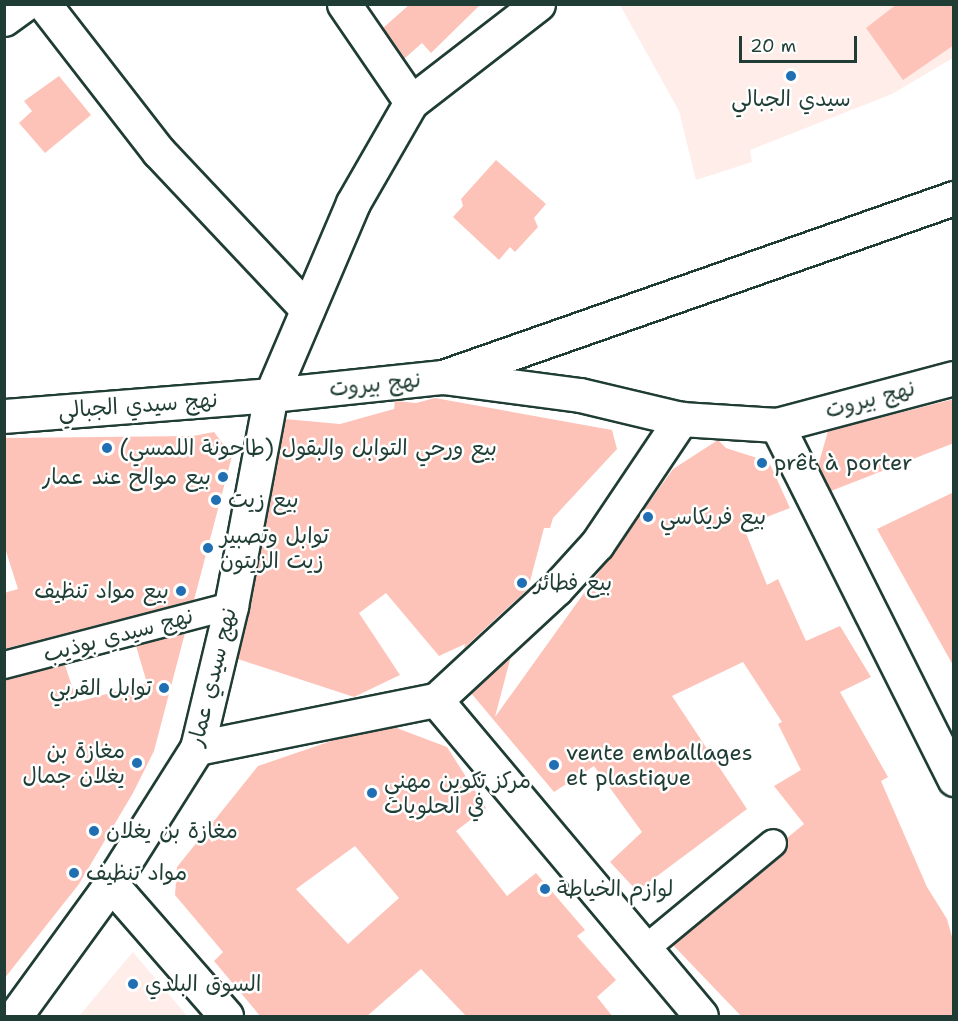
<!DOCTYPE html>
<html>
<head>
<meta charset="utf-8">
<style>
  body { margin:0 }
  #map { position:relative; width:958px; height:1021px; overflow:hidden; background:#fff; font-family:"Shantell Sans","Playpen Sans Arabic",sans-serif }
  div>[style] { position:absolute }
  .built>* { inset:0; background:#ffedea }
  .building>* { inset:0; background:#fec3b8 }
  .roads { filter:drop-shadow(2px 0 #1f3d34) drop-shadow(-2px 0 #1f3d34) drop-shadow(0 2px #1f3d34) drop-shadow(0 -2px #1f3d34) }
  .pedestrian>* { height:26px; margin:-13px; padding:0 13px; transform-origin:13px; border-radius:13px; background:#fff }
  .minor>* { height:33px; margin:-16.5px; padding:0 16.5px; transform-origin:16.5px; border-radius:16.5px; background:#fff }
  .tertiary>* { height:33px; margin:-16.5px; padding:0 16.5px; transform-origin:16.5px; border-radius:16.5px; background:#fff }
  .dots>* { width:16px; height:16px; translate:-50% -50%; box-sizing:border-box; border:3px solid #fff; border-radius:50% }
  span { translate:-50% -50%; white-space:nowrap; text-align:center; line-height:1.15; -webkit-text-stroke:5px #fff; paint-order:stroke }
  .poi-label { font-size:22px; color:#1f3d34 }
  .left { translate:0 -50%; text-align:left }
  .right { translate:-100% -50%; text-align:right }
  .street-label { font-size:22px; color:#1f3d34 }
  .frame { position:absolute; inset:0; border:6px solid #1f3d34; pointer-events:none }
  .scale { position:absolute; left:739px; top:36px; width:118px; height:27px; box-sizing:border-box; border:3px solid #1f3d34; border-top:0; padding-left:8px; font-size:18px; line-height:21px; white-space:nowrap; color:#1f3d34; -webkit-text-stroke:4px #fff; paint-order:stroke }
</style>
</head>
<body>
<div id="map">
  <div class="built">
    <i style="clip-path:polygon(620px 5px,953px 5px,953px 58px,892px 94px,750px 150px,752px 162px,696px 180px,679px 111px)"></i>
    <i style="clip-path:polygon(133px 952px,187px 1016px,79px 1016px)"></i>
  </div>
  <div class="building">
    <i style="clip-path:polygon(410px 4px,481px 4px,431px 53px,422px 43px,404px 59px,383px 28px)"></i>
    <i style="clip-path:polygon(897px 4px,954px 4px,954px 45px,903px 80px,866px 28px)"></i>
    <i style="clip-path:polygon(59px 76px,91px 115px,45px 153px,19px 123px,32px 111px,24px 101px)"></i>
    <i style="clip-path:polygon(496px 160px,546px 204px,534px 218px,538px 227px,515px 252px,510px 247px,499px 260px,453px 217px,463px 206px,461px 199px)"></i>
    <i style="clip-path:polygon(435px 398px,612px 430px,617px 449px,553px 518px,550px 528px,544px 528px,528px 589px,464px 648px,465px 644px,439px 656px,386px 593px,359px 613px,400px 675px,354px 697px,238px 659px,285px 419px,340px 424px,394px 409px,395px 401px,416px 403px)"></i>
    <i style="clip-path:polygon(954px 399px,954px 443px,831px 491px,818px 466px,828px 431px)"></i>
    <i style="clip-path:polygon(214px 432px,232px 456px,194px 600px,4px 649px,4px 593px,18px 589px,4px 545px,4px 438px,193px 436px)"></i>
    <i style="clip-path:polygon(718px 440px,726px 448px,769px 462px,790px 508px,743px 526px,767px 585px,778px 579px,806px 641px,840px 626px,871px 677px,840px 692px,888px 777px,881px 781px,927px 887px,947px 919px,954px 944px,954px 1017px,742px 1017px,673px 945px,783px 855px,787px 838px,804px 824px,774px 786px,801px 770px,778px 724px,782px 722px,743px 662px,672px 696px,747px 809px,637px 891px,610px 862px,642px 832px,594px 766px,554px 792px,471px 693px,511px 656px,495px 717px,673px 469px)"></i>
    <i style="clip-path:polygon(954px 492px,954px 667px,877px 529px)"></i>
    <i style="clip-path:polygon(185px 633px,154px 751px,133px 793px,79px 884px,4px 979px,4px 680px,65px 665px,77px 702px,147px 683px,136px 646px)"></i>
    <i style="clip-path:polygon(evenodd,394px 727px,447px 747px,486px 808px,456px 831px,507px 896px,536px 873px,585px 930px,577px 936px,616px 980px,597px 997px,613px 1017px,467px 1017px,421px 969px,366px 1017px,261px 1017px,214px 961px,223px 952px,175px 895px,177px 867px,258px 766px,340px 738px,394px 727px,355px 846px,399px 898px,348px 944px,296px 889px,355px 846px)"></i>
  </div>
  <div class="roads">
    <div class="pedestrian">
      <i style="left:4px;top:665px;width:235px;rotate:-14.6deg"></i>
      <i style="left:645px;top:949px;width:166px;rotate:-39.6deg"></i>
    </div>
    <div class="minor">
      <i style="left:44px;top:4px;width:187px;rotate:52.2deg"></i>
      <i style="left:159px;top:152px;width:216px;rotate:46.7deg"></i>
      <i style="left:344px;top:4px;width:119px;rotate:55.6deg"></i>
      <i style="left:4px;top:19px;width:26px;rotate:-36deg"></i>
      <i style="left:443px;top:377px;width:541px;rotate:-19.31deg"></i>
      <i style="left:777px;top:425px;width:396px;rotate:63.4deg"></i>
      <i style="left:436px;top:700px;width:412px;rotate:50deg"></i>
      <i style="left:197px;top:748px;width:244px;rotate:-11.4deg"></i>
      <i style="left:436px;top:700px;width:163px;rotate:-42.8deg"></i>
      <i style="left:556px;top:589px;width:61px;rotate:-47.7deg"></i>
      <i style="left:597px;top:544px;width:151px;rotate:-56.1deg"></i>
      <i style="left:111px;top:884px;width:175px;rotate:48.9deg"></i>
      <i style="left:15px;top:1016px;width:163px;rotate:-54deg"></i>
      <i style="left:111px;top:884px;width:161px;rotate:-57.7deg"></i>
      <i style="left:197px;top:748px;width:146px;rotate:-76.5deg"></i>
      <i style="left:231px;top:606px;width:215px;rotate:-79.3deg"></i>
    </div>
    <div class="tertiary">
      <i style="left:538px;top:4px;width:160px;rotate:142.3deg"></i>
      <i style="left:411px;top:102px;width:116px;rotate:119.9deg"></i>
      <i style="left:353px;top:203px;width:209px;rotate:113.1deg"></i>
      <i style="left:271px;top:395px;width:173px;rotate:-6deg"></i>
      <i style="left:443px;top:377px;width:138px;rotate:7.5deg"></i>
      <i style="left:580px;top:395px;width:104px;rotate:13.4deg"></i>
      <i style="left:681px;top:419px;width:96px;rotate:3.6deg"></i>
      <i style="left:777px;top:425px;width:183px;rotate:-14.9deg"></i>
      <i style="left:4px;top:416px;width:268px;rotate:-4.5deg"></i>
    </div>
  </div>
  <div class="dots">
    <i style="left:791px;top:76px;background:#1f6fb2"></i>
    <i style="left:107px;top:448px;background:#1f6fb2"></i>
    <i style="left:762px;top:463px;background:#1f6fb2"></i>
    <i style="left:223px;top:477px;background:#1f6fb2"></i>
    <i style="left:216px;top:500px;background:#1f6fb2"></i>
    <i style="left:648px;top:517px;background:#1f6fb2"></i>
    <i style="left:208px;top:548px;background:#1f6fb2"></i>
    <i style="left:522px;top:583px;background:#1f6fb2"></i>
    <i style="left:181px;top:591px;background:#1f6fb2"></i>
    <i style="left:164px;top:688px;background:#1f6fb2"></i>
    <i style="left:137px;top:763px;background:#1f6fb2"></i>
    <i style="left:554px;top:765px;background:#1f6fb2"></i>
    <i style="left:372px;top:793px;background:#1f6fb2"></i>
    <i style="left:94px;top:831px;background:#1f6fb2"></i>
    <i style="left:74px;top:873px;background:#1f6fb2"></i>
    <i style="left:545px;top:889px;background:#1f6fb2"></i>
    <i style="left:133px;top:984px;background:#1f6fb2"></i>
  </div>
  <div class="poi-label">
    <span style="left:791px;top:99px">سيدي الجبالي</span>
    <span class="left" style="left:119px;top:448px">بيع ورحي التوابل والبقول (طاحونة اللمسي)</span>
    <span class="left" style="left:774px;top:463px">prêt à porter</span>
    <span class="right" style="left:211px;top:477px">بيع موالح عند عمار</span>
    <span class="left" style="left:228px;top:500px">بيع زيت</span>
    <span class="left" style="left:660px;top:517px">بيع فريكاسي</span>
    <span class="left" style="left:220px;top:548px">توابل وتصبير<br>زيت الزيتون</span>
    <span class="left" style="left:534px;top:583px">بيع فطائر</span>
    <span class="right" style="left:169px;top:591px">بيع مواد تنظيف</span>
    <span class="right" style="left:152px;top:688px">توابل القربي</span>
    <span class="right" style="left:125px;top:763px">مغازة بن<br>يغلان جمال</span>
    <span class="left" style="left:566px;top:765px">vente emballages<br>et plastique</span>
    <span class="left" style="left:384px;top:793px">مركز تكوين مهني<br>في الحلويات</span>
    <span class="left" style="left:106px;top:831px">مغازة بن يغلان</span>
    <span class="left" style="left:86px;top:873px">مواد تنظيف</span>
    <span class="left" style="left:557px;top:889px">لوازم الخياطة</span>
    <span class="left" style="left:145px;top:984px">السوق البلدي</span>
  </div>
  <div class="street-label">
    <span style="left:375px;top:384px;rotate:-6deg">نهج بيروت</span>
    <span style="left:870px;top:399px;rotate:-15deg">نهج بيروت</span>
    <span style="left:138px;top:405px;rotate:-4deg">نهج سيدي الجبالي</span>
    <span style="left:118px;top:635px;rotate:-15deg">نهج سيدي بوذيب</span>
    <span style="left:212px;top:677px;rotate:-76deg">نهج سيدي عمار</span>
  </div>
  <div class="frame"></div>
  <div class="scale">20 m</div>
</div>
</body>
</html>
